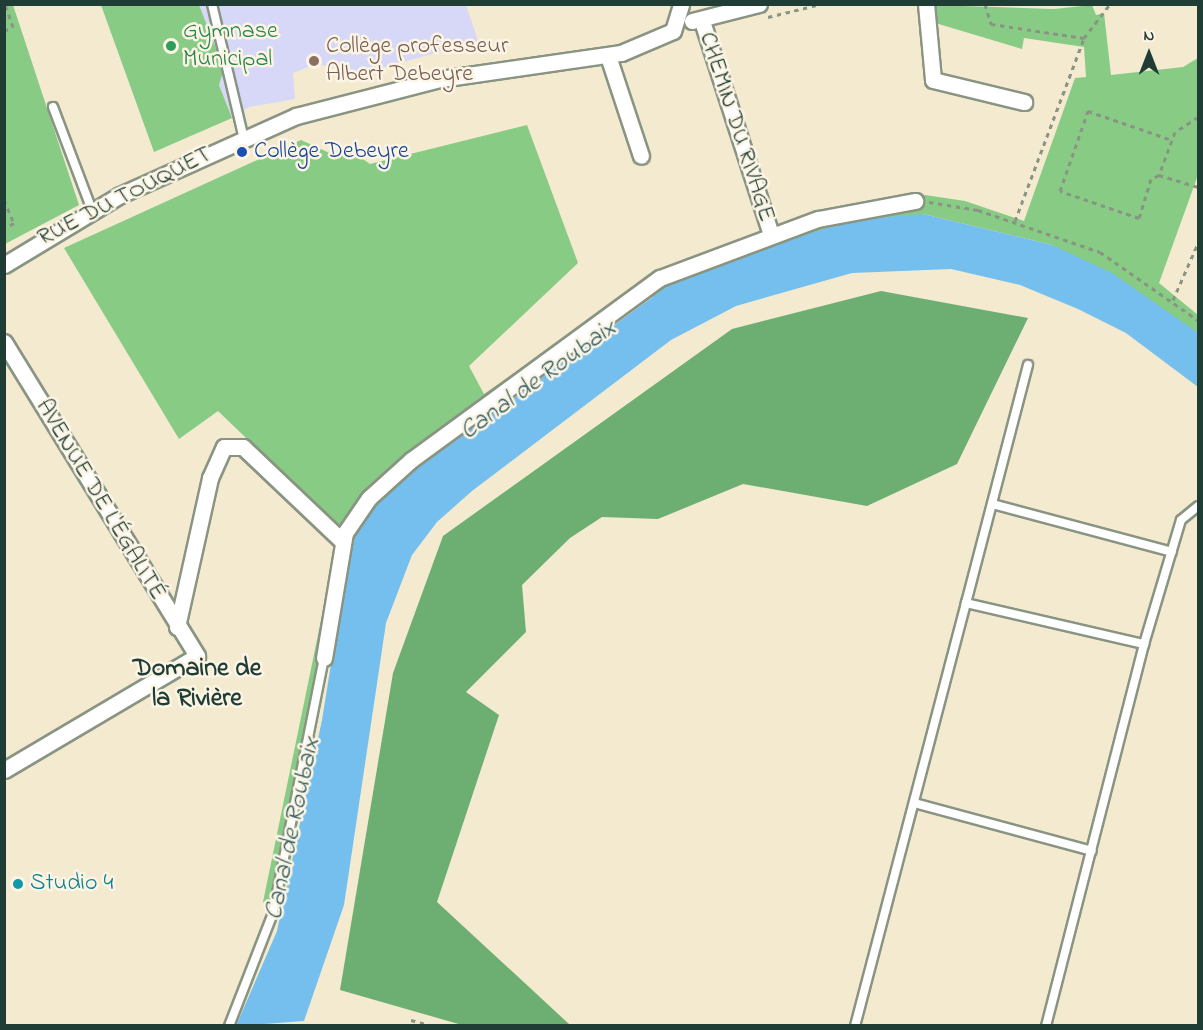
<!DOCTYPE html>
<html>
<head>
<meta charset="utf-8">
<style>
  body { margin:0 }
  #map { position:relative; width:1203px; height:1030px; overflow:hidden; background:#f3ead0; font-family:"Indie Flower",sans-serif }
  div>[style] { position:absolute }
  .built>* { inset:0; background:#d7d7f8 }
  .green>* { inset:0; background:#87cb85 }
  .forest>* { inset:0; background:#6daf72 }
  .water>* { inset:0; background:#75bfee }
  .path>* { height:3px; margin-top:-1.5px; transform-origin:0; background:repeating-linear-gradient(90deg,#899482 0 4.5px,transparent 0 9px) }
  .roads { filter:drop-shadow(2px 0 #899482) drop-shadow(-2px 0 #899482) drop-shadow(0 2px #899482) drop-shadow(0 -2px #899482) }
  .service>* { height:8px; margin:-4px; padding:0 4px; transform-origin:4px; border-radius:4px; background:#fff }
  .minor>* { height:15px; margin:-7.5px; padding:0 7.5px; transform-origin:7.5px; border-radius:7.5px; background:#fff }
  .dots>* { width:16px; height:16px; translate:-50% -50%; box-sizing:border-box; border:3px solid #fcf5e5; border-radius:50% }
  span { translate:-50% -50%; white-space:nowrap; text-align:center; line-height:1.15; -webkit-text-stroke:5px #fcf5e5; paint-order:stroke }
  .leisure-label { font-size:24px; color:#27864d }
  .left { translate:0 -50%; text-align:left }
  .education-label { font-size:24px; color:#785e54 }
  .street-label { font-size:24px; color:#1f3d34 }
  .transit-label { font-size:24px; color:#164399 }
  .culture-label { font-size:24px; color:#0d838f }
  .water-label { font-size:26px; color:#345e62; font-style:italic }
  .neighbourhood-label { font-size:26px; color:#1f3d34; font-weight:700 }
  .frame { position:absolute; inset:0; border:6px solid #1f3d34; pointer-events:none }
  .north { position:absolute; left:1119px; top:24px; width:60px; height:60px; -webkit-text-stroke:4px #fcf5e5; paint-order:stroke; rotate:0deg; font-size:16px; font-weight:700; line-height:24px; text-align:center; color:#1f3d34 }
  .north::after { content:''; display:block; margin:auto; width:21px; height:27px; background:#1f3d34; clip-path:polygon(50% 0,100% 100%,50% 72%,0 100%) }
</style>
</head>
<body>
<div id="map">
  <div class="built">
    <i style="clip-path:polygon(199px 5px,466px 5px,478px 41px,364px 73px,316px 64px,293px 73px,295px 99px,249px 107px,232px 118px,219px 85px,223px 69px)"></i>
  </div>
  <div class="green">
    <i style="clip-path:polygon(13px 5px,79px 205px,5px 244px,4px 5px)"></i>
    <i style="clip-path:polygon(101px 5px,199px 5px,224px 69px,219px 85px,232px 118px,154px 152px)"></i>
    <i style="clip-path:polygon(931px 5px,1054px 9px,1092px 5px,1096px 15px,1104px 13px,1111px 75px,1183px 67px,1198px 58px,1198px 175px,1159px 283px,1198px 315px,1198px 333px,1052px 245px,923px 214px,642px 300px,400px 481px,347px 564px,281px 910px,263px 902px,340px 528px,218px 411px,179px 439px,64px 248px,301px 140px,336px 156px,353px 152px,370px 164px,527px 125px,578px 263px,469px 366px,484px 394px,627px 295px,758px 234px,838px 207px,925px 195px,965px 201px,1024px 221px,1075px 78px,1086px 77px,1084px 47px,1024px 38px,1022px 49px,932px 22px)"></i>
  </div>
  <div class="forest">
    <i style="clip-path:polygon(881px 291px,1028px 318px,957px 464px,867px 506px,743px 484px,658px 519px,602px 517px,570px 538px,522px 585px,526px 632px,466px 692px,499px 715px,437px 902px,569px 1024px,462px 1025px,340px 990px,393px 673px,443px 536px,732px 329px)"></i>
  </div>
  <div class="water">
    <i style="clip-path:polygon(923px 214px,1052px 245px,1112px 273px,1198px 333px,1198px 387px,1126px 333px,1078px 309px,1020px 285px,951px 269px,852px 273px,736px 306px,671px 340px,472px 491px,437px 522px,412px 555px,386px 623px,344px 905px,304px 1021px,236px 1026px,277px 931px,322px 720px,347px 565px,358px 529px,374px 507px,400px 481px,683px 275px,851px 220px)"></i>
  </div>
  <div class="path">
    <i style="left:985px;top:4px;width:21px;rotate:73deg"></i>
    <i style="left:991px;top:24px;width:94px;rotate:8.6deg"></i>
    <i style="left:1084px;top:38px;width:43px;rotate:-52.6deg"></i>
    <i style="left:999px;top:4px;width:74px"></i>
    <i style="left:768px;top:17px;width:55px;rotate:-13.8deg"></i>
    <i style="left:4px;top:31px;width:10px;rotate:-24deg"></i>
    <i style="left:13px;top:27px;width:24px;rotate:-109deg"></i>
    <i style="left:1198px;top:117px;width:27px;rotate:147deg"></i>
    <i style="left:1175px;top:132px;width:46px;rotate:110.4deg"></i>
    <i style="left:1159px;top:175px;width:41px;rotate:17.1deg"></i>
    <i style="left:1159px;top:175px;width:9px;rotate:153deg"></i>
    <i style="left:1151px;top:179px;width:41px;rotate:107.1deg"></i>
    <i style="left:1139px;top:218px;width:83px;rotate:-161.1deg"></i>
    <i style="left:1060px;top:191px;width:85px;rotate:-70.7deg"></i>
    <i style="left:1088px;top:111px;width:89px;rotate:19deg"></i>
    <i style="left:4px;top:200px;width:25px;rotate:67deg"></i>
    <i style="left:14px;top:223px;width:11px;rotate:153deg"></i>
    <i style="left:929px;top:202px;width:50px;rotate:9.3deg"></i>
    <i style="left:978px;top:210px;width:129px;rotate:19deg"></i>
    <i style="left:1100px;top:252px;width:119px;rotate:34.8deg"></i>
    <i style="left:1015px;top:221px;width:196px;rotate:-69.3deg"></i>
    <i style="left:1173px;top:300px;width:62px;rotate:-66.3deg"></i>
    <i style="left:411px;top:1020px;width:23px;rotate:15deg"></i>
  </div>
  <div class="roads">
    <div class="service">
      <i style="left:212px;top:4px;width:139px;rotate:76.7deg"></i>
      <i style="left:53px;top:107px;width:110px;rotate:69.3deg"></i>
      <i style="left:992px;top:504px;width:186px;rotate:14.9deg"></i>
      <i style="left:966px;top:603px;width:246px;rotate:-75.4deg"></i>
      <i style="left:914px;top:803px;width:184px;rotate:15.1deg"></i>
      <i style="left:229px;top:1026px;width:121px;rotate:-68.7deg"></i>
      <i style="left:273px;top:913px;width:260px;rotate:-78.7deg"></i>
      <i style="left:855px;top:1026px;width:437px;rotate:-75.3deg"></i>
      <i style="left:966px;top:603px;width:183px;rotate:13deg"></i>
      <i style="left:1144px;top:644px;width:129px;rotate:-73.4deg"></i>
      <i style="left:1181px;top:520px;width:22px;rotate:-39deg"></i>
      <i style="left:1046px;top:1026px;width:394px;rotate:-75.6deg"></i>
    </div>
    <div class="minor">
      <i style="left:926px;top:4px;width:76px;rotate:84.7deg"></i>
      <i style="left:933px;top:80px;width:94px;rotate:13.6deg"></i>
      <i style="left:692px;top:21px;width:69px;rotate:-14.2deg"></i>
      <i style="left:702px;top:21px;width:224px;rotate:72.1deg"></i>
      <i style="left:608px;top:56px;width:105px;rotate:71.7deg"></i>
      <i style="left:4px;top:265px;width:135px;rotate:-31.1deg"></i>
      <i style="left:120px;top:195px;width:193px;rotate:-24.2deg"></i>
      <i style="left:296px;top:116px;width:149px;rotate:-14.4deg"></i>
      <i style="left:440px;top:79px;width:183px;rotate:-8.2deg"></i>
      <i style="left:621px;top:53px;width:56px;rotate:-22.9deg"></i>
      <i style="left:673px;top:31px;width:28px;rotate:-73deg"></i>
      <i style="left:4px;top:342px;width:369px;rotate:58.4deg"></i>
      <i style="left:197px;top:656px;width:224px;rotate:149.4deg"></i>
      <i style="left:177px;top:627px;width:153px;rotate:-77.5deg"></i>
      <i style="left:210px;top:478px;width:34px;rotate:-66deg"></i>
      <i style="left:224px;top:447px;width:19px"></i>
      <i style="left:243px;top:447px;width:138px;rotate:43.5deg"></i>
      <i style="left:324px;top:658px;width:127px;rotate:-80.5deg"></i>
      <i style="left:345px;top:533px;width:42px;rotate:-55.6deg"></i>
      <i style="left:369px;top:498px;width:57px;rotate:-42.1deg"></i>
      <i style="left:411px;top:460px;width:308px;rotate:-36.2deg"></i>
      <i style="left:660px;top:278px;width:169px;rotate:-20.5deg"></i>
      <i style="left:818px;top:219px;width:99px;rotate:-10.5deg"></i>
    </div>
  </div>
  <div class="dots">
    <i style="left:171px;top:46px;background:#2e9e5b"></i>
    <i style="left:314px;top:61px;background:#8d6e63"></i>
    <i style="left:242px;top:152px;background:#1a4fb4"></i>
    <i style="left:18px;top:884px;background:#0f9aa8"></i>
  </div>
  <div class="leisure-label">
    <span class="left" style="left:183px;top:46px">Gymnase<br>Municipal</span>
  </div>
  <div class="education-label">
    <span class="left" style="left:326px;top:61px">Collège professeur<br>Albert Debeyre</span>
  </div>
  <div class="street-label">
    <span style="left:736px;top:127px;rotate:72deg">CHEMIN DU RIVAGE</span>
    <span style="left:125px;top:197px;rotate:-27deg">RUE DU TOUQUET</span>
    <span style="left:100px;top:500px;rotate:59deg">AVENUE DE L'ÉGALITÉ</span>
  </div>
  <div class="transit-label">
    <span class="left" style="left:254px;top:152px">Collège Debeyre</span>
  </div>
  <div class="culture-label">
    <span class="left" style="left:30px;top:884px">Studio 4</span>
  </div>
  <div class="water-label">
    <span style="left:539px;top:381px;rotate:-36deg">Canal de Roubaix</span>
    <span style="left:294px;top:829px;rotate:-78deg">Canal de Roubaix</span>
  </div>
  <div class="neighbourhood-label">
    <span style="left:197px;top:685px">Domaine de<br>la Rivière</span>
  </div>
  <div class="frame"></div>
  <div class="north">N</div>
</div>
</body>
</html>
